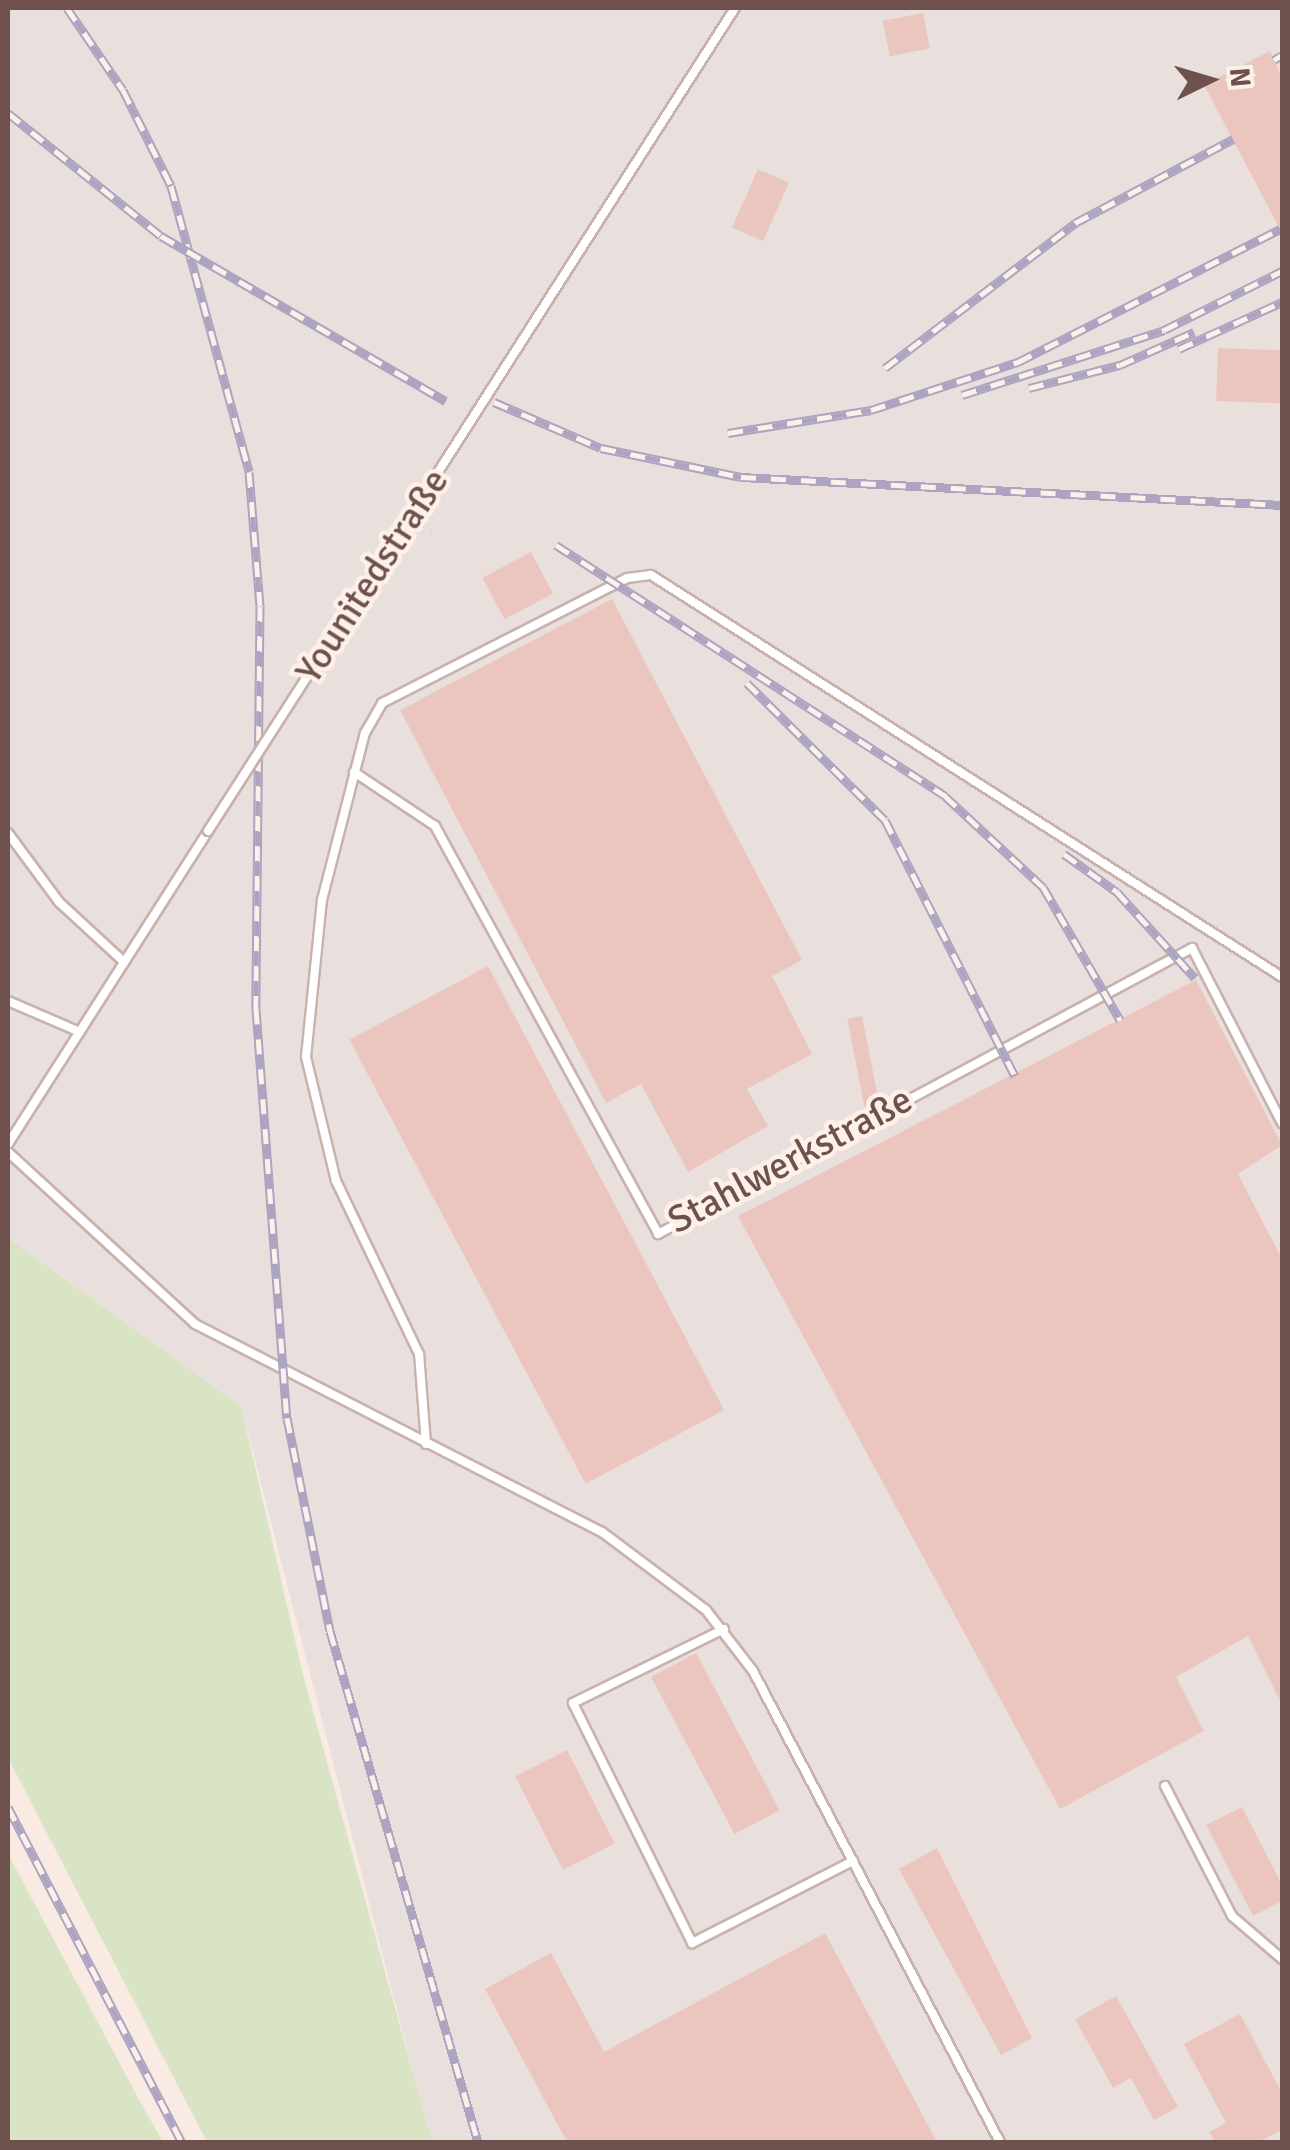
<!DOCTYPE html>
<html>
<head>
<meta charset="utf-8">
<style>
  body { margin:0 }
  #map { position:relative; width:1290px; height:2150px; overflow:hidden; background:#f9ebe3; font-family:Signika,sans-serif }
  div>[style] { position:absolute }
  .industrial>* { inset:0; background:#e9e0dd }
  .green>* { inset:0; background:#d9e4c4 }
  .building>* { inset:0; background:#ebc6be; transform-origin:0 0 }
  .path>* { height:2.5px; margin-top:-1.25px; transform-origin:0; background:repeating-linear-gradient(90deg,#cfa9a2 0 2.5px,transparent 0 10.5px) }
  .roads { filter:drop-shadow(2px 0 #c8b2ac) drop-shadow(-2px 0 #c8b2ac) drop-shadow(0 2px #c8b2ac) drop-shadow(0 -2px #c8b2ac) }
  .service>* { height:8px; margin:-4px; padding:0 4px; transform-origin:4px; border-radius:4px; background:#fff }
  .rail>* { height:9px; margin-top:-4.5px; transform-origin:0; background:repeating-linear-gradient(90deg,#fcf0e9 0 15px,#aca4c0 0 30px); box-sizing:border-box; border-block:2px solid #aca4c0 }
  .bridges { filter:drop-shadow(2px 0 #c8b2ac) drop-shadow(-2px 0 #c8b2ac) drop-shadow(0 2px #c8b2ac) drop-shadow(0 -2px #c8b2ac) }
  .service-bridge>* { height:8px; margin:-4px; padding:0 4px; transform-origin:4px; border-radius:4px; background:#fff }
  span { translate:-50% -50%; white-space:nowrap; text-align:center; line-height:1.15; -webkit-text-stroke:9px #fcf0e9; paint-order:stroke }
  .street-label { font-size:38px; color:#6e514d }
  .frame { position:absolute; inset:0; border:10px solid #6e514d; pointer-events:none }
  .north { position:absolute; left:1160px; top:30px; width:100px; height:100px; -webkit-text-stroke:8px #fcf0e9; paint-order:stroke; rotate:85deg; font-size:28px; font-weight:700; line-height:40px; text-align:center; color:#6e514d }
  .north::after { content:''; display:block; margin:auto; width:35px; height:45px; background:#6e514d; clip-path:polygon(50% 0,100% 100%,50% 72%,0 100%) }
</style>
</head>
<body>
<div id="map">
  <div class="industrial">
    <i style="clip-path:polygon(8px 8px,1282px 8px,1282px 2142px,431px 2142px,241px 1406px,8px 1238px)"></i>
  </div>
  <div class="green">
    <i style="clip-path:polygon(8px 1238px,241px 1406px,303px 1675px,432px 2142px,207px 2142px,8px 1758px)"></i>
    <i style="clip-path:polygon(8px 1854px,143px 2107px,163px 2142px,8px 2140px)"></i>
  </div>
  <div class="building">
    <i style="left:923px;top:13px;width:36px;height:41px;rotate:79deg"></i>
    <i style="clip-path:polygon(1270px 51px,1282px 77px,1282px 233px,1204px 85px)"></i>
    <i style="left:758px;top:169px;width:34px;height:64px;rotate:24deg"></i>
    <i style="left:1218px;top:348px;width:64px;height:53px;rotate:2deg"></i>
    <i style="left:531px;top:552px;width:47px;height:55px;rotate:62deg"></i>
    <i style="clip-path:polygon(612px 599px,802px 960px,772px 976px,812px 1054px,747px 1089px,768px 1126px,688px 1172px,641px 1084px,606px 1103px,400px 710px)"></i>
    <i style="left:488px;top:966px;width:503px;height:157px;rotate:62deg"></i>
    <i style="clip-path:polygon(1196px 980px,1282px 1145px,1238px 1174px,1282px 1259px,1282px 1705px,1248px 1636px,1176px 1677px,1204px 1731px,1060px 1809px,738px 1216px)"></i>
    <i style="left:862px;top:1016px;width:90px;height:15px;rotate:79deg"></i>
    <i style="left:696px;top:1653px;width:178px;height:51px;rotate:62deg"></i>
    <i style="left:567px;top:1750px;width:105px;height:58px;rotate:63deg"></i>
    <i style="clip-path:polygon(1242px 1807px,1282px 1885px,1282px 1901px,1253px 1916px,1206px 1825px)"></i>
    <i style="clip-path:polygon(937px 1848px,1032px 2038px,1001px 2055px,899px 1869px)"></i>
    <i style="clip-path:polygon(825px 1933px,937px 2142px,567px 2142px,485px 1989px,551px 1953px,604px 2052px)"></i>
    <i style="clip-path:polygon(1116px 1996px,1178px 2107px,1154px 2120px,1131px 2078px,1113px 2088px,1075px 2019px)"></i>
    <i style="clip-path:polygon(1240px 2014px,1282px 2093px,1282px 2130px,1259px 2142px,1215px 2142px,1209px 2132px,1226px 2123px,1184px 2044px)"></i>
  </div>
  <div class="path">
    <i style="left:422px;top:525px;width:11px;rotate:27deg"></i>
  </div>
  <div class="roads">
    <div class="service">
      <i style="left:346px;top:616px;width:722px;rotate:-57.39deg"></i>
      <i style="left:354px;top:772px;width:97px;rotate:33.7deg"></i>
      <i style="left:435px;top:826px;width:465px;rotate:61.3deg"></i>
      <i style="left:658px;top:1234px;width:606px;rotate:-28.17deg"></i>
      <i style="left:1192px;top:948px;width:197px;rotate:62.8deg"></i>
      <i style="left:8px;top:833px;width:86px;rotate:53.5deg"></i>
      <i style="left:59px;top:902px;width:88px;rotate:42.7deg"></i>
      <i style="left:8px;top:1001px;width:78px;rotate:23.3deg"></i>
      <i style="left:8px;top:1144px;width:371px;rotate:-57.4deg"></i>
      <i style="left:8px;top:1152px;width:254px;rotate:42.6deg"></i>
      <i style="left:195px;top:1324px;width:457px;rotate:27.1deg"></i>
      <i style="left:602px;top:1532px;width:130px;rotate:36.9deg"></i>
      <i style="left:706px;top:1610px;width:77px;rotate:52.4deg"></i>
      <i style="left:753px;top:1671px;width:532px;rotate:62.33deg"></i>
      <i style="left:426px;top:1444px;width:90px;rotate:-94.4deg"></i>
      <i style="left:419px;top:1354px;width:192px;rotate:-115.6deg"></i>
      <i style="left:336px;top:1181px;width:128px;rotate:-103.6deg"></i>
      <i style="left:306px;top:1057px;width:158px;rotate:-84.2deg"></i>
      <i style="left:322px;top:900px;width:172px;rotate:-75.6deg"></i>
      <i style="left:365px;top:733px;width:34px;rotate:-60deg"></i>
      <i style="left:382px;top:703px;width:275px;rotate:-27deg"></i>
      <i style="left:627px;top:578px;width:24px;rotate:-7deg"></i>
      <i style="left:651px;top:575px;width:748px;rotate:32.5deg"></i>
      <i style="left:724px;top:1629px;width:168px;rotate:153.9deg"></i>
      <i style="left:573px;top:1703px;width:268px;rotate:63.6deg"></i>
      <i style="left:692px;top:1943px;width:181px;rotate:-27deg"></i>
      <i style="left:1165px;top:1786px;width:146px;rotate:62.7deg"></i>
      <i style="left:1232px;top:1916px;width:66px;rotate:40.7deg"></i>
    </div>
  </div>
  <div class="rail">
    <i style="left:67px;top:8px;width:99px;rotate:55.7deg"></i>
    <i style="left:123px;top:90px;width:107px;rotate:63.4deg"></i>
    <i style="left:171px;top:186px;width:296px;rotate:74.7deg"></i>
    <i style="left:249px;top:472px;width:134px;rotate:85.3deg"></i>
    <i style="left:260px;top:606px;width:403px;rotate:90.6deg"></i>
    <i style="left:256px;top:1009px;width:410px;rotate:85.7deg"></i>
    <i style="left:287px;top:1418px;width:217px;rotate:78.6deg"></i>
    <i style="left:330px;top:1631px;width:532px;rotate:73.85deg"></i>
    <i style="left:1274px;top:60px;width:9px;rotate:-32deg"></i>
    <i style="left:8px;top:113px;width:196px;rotate:38.8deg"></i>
    <i style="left:161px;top:236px;width:329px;rotate:30.1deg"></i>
    <i style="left:1179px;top:349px;width:113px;rotate:-24.5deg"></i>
    <i style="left:885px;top:368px;width:239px;rotate:-37.3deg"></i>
    <i style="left:1075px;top:223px;width:179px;rotate:-28deg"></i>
    <i style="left:1029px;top:388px;width:94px;rotate:-14.2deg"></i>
    <i style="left:1120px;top:365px;width:81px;rotate:-24deg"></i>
    <i style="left:962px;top:395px;width:212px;rotate:-17.8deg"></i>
    <i style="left:1164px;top:330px;width:132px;rotate:-26.6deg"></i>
    <i style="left:494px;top:402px;width:116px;rotate:23.3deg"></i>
    <i style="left:601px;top:448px;width:143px;rotate:11.7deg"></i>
    <i style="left:741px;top:477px;width:542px;rotate:2.96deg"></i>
    <i style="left:728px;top:433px;width:145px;rotate:-9.1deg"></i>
    <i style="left:871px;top:410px;width:155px;rotate:-18.1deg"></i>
    <i style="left:1018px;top:362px;width:294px;rotate:-26.9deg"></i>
    <i style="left:556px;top:545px;width:463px;rotate:32.8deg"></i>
    <i style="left:945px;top:796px;width:134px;rotate:42.9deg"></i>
    <i style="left:1043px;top:887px;width:154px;rotate:59.9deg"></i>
    <i style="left:747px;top:683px;width:194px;rotate:44.8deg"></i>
    <i style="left:885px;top:820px;width:287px;rotate:63.1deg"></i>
    <i style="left:1064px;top:854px;width:65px;rotate:35.6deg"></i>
    <i style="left:1117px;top:892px;width:116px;rotate:47.8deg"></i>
    <i style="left:8px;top:1807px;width:377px;rotate:62.6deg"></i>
  </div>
  <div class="bridges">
    <div class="service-bridge">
      <i style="left:208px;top:831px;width:255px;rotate:-57.3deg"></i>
    </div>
  </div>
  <div class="street-label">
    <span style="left:372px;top:576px;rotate:-57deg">Younitedstraße</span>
    <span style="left:790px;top:1160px;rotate:-28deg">Stahlwerkstraße</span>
  </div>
  <div class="frame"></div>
  <div class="north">N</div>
</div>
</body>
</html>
